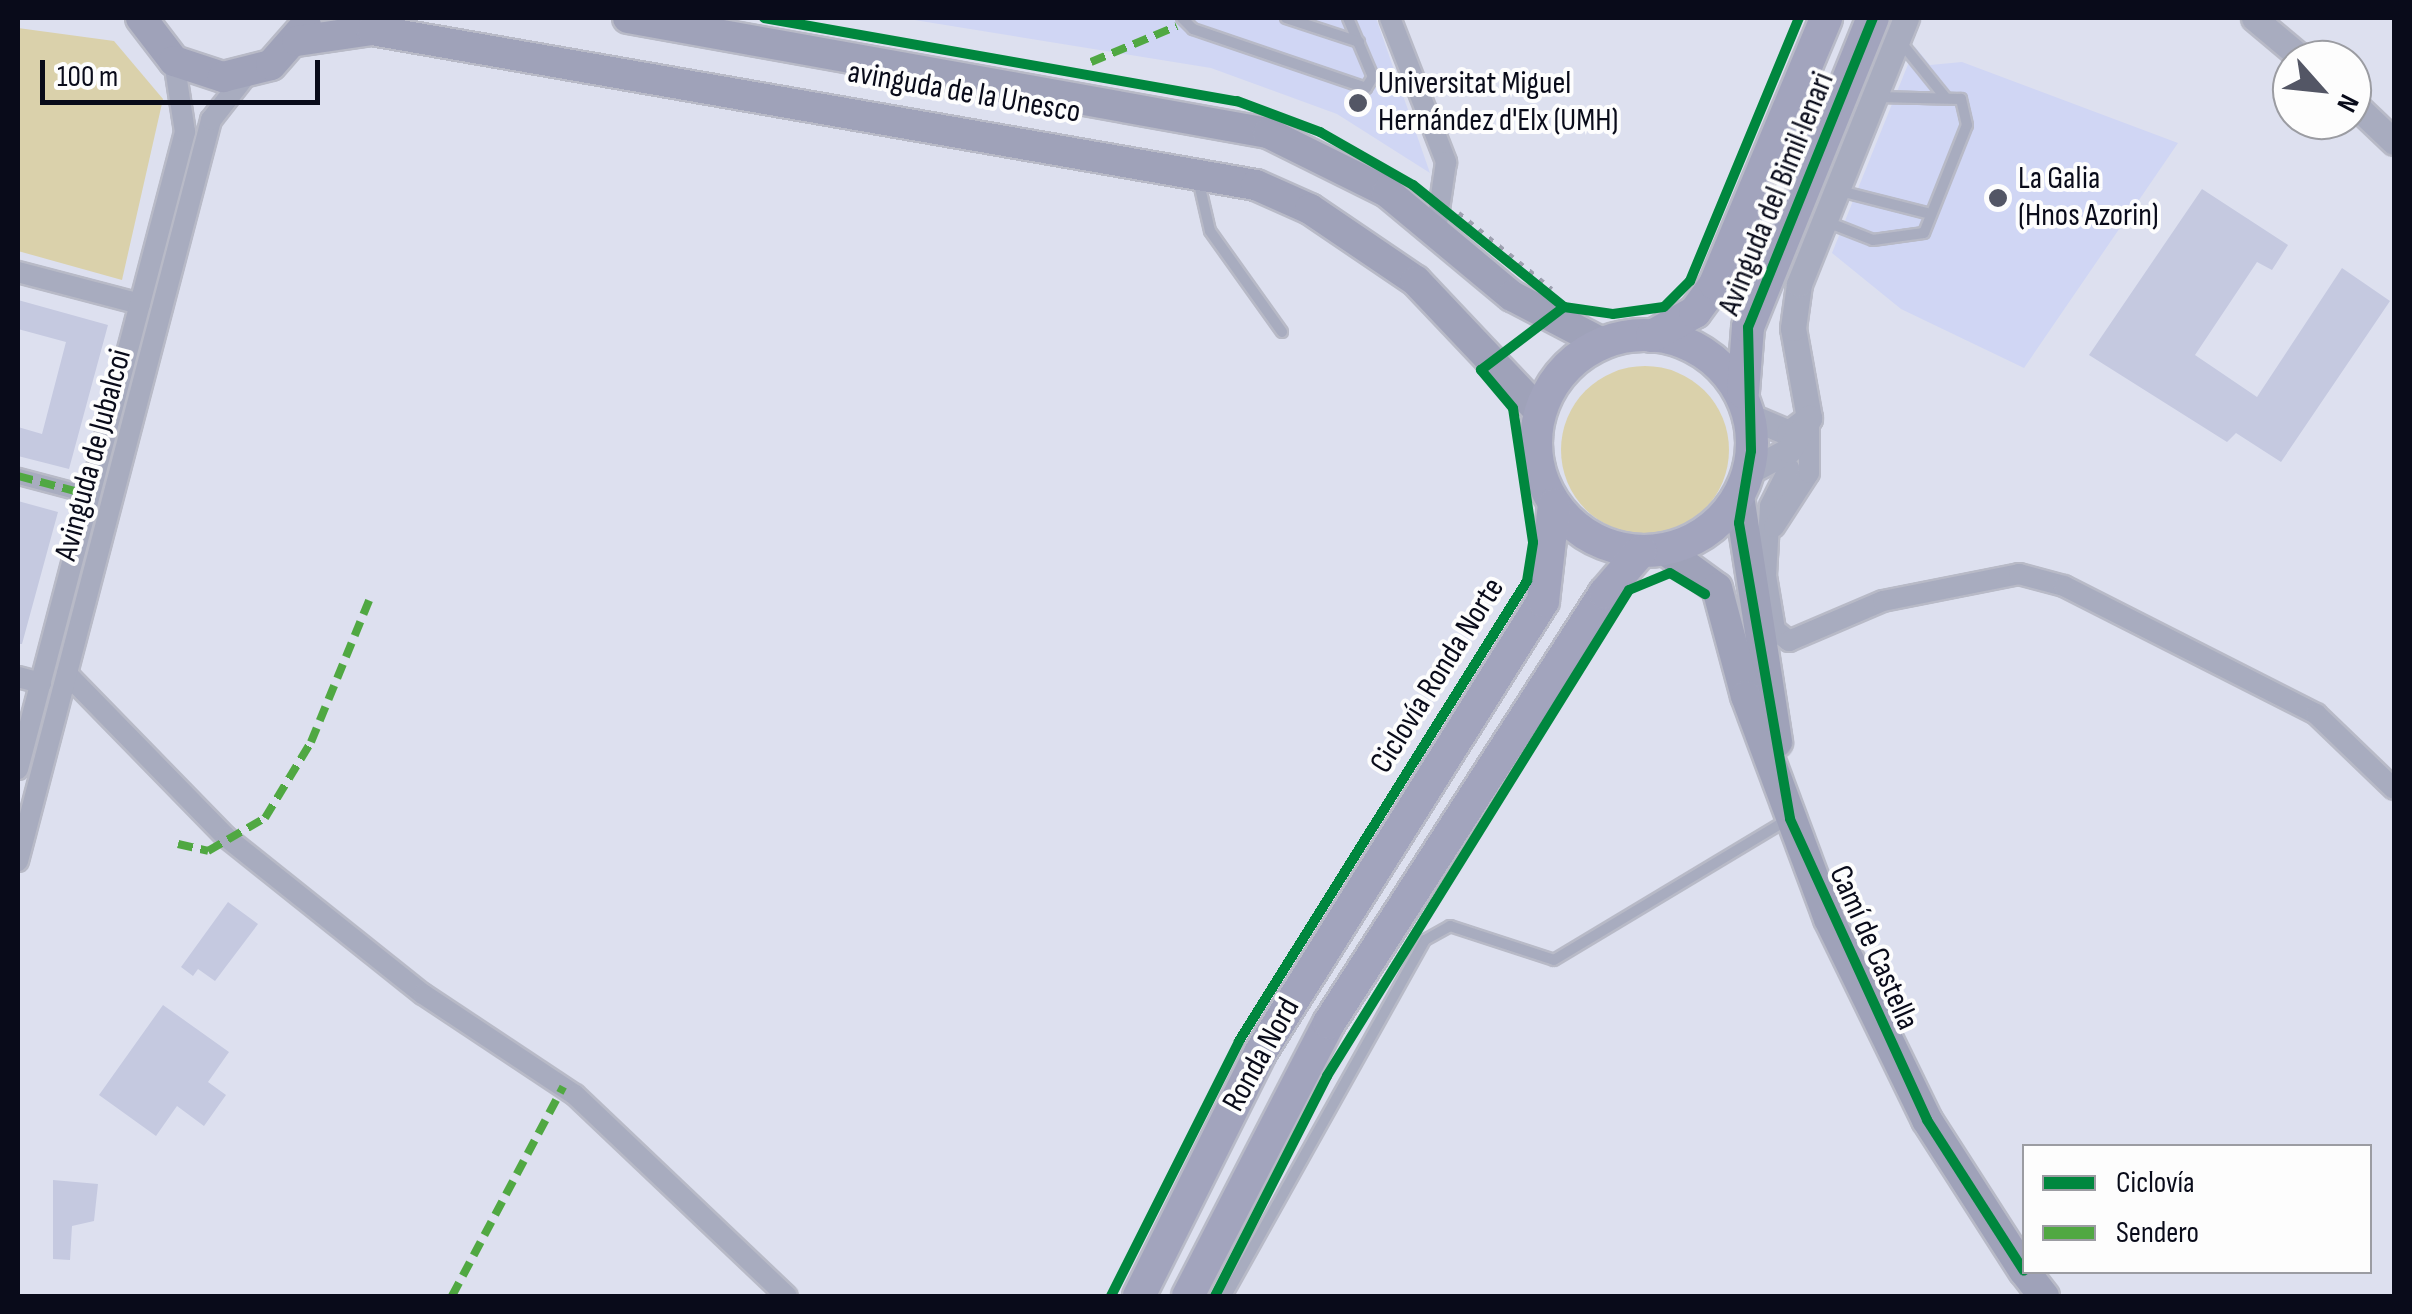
<!DOCTYPE html>
<html>
<head>
<meta charset="utf-8">
<style>
  body { margin:0 }
  #map { position:relative; width:2412px; height:1314px; overflow:hidden; background:#dde0ef; font-family:"Sofia Sans Condensed",sans-serif }
  div>[style] { position:absolute }
  .built>* { inset:0; background:#d0d6f4 }
  .green>* { inset:0; background:#dad1ab }
  .round { border-radius:50% }
  .building>* { inset:0; background:#c5c9e0 }
  .path>* { height:4px; margin-top:-2px; transform-origin:0; background:repeating-linear-gradient(90deg,#9ea1b0 0 5px,transparent 0 13px) }
  .roads { filter:drop-shadow(2px 0 #b8bac7) drop-shadow(-2px 0 #b8bac7) drop-shadow(0 2px #b8bac7) drop-shadow(0 -2px #b8bac7) }
  .service>* { height:10px; margin:-5px; padding:0 5px; transform-origin:5px; border-radius:5px; background:#a8acbf }
  .pedestrian>* { height:15px; margin:-7.5px; padding:0 7.5px; transform-origin:7.5px; border-radius:7.5px; background:#a8acbf }
  .minor>* { height:20px; margin:-10px; padding:0 10px; transform-origin:10px; border-radius:10px; background:#a8acbf }
  .tertiary>* { height:25px; margin:-12.5px; padding:0 12.5px; transform-origin:12.5px; border-radius:12.5px; background:#a8acbf }
  .secondary>* { height:30px; margin:-15px; padding:0 15px; transform-origin:15px; border-radius:15px; background:#9fa2b9 }
  .primary>* { height:32px; margin:-16px; padding:0 16px; transform-origin:16px; border-radius:16px; background:#a2a4bd }
  .primary>.ring { margin:-16px; padding:0; box-sizing:content-box; background:none; border:32px solid #a2a4bd; border-radius:50% }
  .quiet>* { height:8px; margin-top:-4px; transform-origin:0; background:repeating-linear-gradient(90deg,#50a842 0 15px,transparent 0 23px) }
  .cycleway>* { height:10px; margin:-5px; padding:0 5px; transform-origin:5px; border-radius:5px; background:#00873e }
  .dots>* { width:28px; height:28px; translate:-50% -50%; box-sizing:border-box; border:5px solid #fdfdfd; border-radius:50% }
  span { translate:-50% -50%; white-space:nowrap; text-align:center; line-height:1.15; -webkit-text-stroke:8px #fdfdfd; paint-order:stroke }
  .poi-label { font-size:32px; color:#090b1a }
  .left { translate:0 -50%; text-align:left }
  .street-label { font-size:32px; color:#090b1a }
  .frame { position:absolute; inset:0; border:20px solid #090b1a; pointer-events:none }
  .legend { position:absolute; left:2022px; top:1144px; width:350px; height:130px; box-sizing:border-box; background:#fdfdfd; border:2px solid #9b9ca2; margin:0; padding:12px 18px; list-style:none; font-size:30px; color:#090b1a }
  .legend li { display:flex; align-items:center; gap:20px; height:50px }
  .legend b { width:50px; border:2px solid #9b9ca2 }
  .north { position:absolute; left:2272px; top:40px; width:100px; height:100px; box-sizing:border-box; background:#fdfdfd; border:2px solid #9b9ca2; border-radius:50%; rotate:117deg; font-size:28px; font-weight:700; line-height:40px; text-align:center; color:#090b1a }
  .north::after { content:''; display:block; margin:auto; width:35px; height:45px; background:#535665; clip-path:polygon(50% 0,100% 100%,50% 72%,0 100%) }
  .scale { position:absolute; left:40px; top:60px; width:280px; height:45px; box-sizing:border-box; border:5px solid #090b1a; border-top:0; padding-left:12px; font-size:30px; line-height:35px; white-space:nowrap; color:#090b1a; -webkit-text-stroke:8px #fdfdfd; paint-order:stroke }
</style>
</head>
<body>
<div id="map">
  <div class="built">
    <i style="clip-path:polygon(902px 18px,1376px 18px,1430px 173px,1337px 114px,1211px 68px)"></i>
    <i style="clip-path:polygon(1915px 47px,1930px 65px,1962px 62px,2178px 143px,2024px 368px,1901px 309px,1832px 253px)"></i>
  </div>
  <div class="green">
    <i style="clip-path:polygon(18px 28px,114px 41px,163px 99px,122px 280px,18px 251px)"></i>
    <i class="round" style="left:1561px;top:366px;width:168px;height:168px"></i>
  </div>
  <div class="building">
    <i style="clip-path:polygon(2202px 189px,2288px 245px,2272px 270px,2257px 262px,2195px 355px,2257px 397px,2342px 268px,2390px 301px,2281px 462px,2236px 433px,2227px 442px,2089px 355px)"></i>
    <i style="clip-path:polygon(18px 300px,108px 325px,69px 469px,18px 456px,18px 427px,42px 434px,66px 342px,18px 329px)"></i>
    <i style="clip-path:polygon(18px 501px,58px 512px,22px 644px,18px 644px)"></i>
    <i style="clip-path:polygon(228px 902px,258px 924px,215px 981px,198px 969px,193px 976px,181px 967px)"></i>
    <i style="clip-path:polygon(163px 1005px,229px 1052px,208px 1082px,226px 1095px,204px 1126px,177px 1106px,156px 1136px,99px 1095px)"></i>
    <i style="clip-path:polygon(53px 1180px,98px 1184px,94px 1221px,72px 1226px,70px 1260px,53px 1259px)"></i>
  </div>
  <div class="path">
    <i style="left:1459px;top:213px;width:120px;rotate:39.3deg"></i>
  </div>
  <div class="roads">
    <div class="service">
      <i style="left:1182px;top:18px;width:16px;rotate:45deg"></i>
      <i style="left:1193px;top:29px;width:183px;rotate:18.8deg"></i>
      <i style="left:1366px;top:88px;width:13px;rotate:-58deg"></i>
      <i style="left:1373px;top:77px;width:64px;rotate:-113deg"></i>
      <i style="left:1286px;top:18px;width:77px;rotate:18.2deg"></i>
      <i style="left:1899px;top:40px;width:73px;rotate:51.1deg"></i>
      <i style="left:1198px;top:179px;width:53px;rotate:77deg"></i>
      <i style="left:1210px;top:231px;width:124px;rotate:54.5deg"></i>
      <i style="left:1840px;top:191px;width:94px;rotate:14.2deg"></i>
      <i style="left:1827px;top:222px;width:49px;rotate:21.4deg"></i>
      <i style="left:1873px;top:240px;width:51px;rotate:-7.8deg"></i>
      <i style="left:1924px;top:233px;width:116px;rotate:-68.3deg"></i>
      <i style="left:1967px;top:125px;width:27px;rotate:-103deg"></i>
      <i style="left:1961px;top:99px;width:84px;rotate:-178.6deg"></i>
      <i style="left:1226px;top:1296px;width:408px;rotate:-60.8deg"></i>
      <i style="left:1425px;top:940px;width:29px;rotate:-29deg"></i>
      <i style="left:1450px;top:926px;width:109px;rotate:18.1deg"></i>
      <i style="left:1554px;top:960px;width:274px;rotate:-31deg"></i>
    </div>
    <div class="pedestrian">
      <i style="left:18px;top:476px;width:74px;rotate:14.8deg"></i>
    </div>
    <div class="minor">
      <i style="left:1390px;top:18px;width:155px;rotate:68.7deg"></i>
      <i style="left:1446px;top:162px;width:69px;rotate:98.4deg"></i>
      <i style="left:18px;top:272px;width:126px;rotate:14.7deg"></i>
      <i style="left:1774px;top:458px;width:18px;rotate:34deg"></i>
      <i style="left:1789px;top:468px;width:42px;rotate:116.6deg"></i>
      <i style="left:1770px;top:506px;width:70px;rotate:93.3deg"></i>
      <i style="left:1766px;top:576px;width:55px;rotate:80.5deg"></i>
      <i style="left:1775px;top:630px;width:18px;rotate:38deg"></i>
      <i style="left:1789px;top:641px;width:102px;rotate:-23.1deg"></i>
      <i style="left:1883px;top:601px;width:139px;rotate:-11.2deg"></i>
      <i style="left:2019px;top:574px;width:47px;rotate:14.9deg"></i>
      <i style="left:2064px;top:586px;width:283px;rotate:26.9deg"></i>
      <i style="left:2316px;top:714px;width:108px;rotate:43.9deg"></i>
      <i style="left:1774px;top:527px;width:64px;rotate:-57.1deg"></i>
      <i style="left:1809px;top:473px;width:55px;rotate:-90deg"></i>
      <i style="left:67px;top:674px;width:228px;rotate:45.7deg"></i>
      <i style="left:226px;top:837px;width:252px;rotate:38.6deg"></i>
      <i style="left:423px;top:994px;width:182px;rotate:33.6deg"></i>
      <i style="left:575px;top:1095px;width:292px;rotate:43.5deg"></i>
      <i style="left:18px;top:677px;width:24px;rotate:15deg"></i>
      <i style="left:18px;top:769px;width:659px;rotate:-75.31deg"></i>
      <i style="left:185px;top:132px;width:72px;rotate:-98.8deg"></i>
      <i style="left:18px;top:861px;width:766px;rotate:-75.4deg"></i>
      <i style="left:211px;top:120px;width:58px;rotate:-52deg"></i>
    </div>
    <div class="tertiary">
      <i style="left:2254px;top:18px;width:65px;rotate:40deg"></i>
      <i style="left:2352px;top:102px;width:58px;rotate:43.6deg"></i>
      <i style="left:1749px;top:416px;width:43px;rotate:23deg"></i>
      <i style="left:1789px;top:433px;width:25px;rotate:-37deg"></i>
      <i style="left:1809px;top:418px;width:91px;rotate:-100.1deg"></i>
      <i style="left:1793px;top:328px;width:44px;rotate:-82.2deg"></i>
      <i style="left:1799px;top:284px;width:287px;rotate:-68.1deg"></i>
      <i style="left:1748px;top:472px;width:47px;rotate:-28.2deg"></i>
      <i style="left:1789px;top:450px;width:38px;rotate:-58deg"></i>
    </div>
    <div class="secondary">
      <i style="left:141px;top:18px;width:54px;rotate:52.5deg"></i>
      <i style="left:174px;top:61px;width:52px;rotate:18.1deg"></i>
      <i style="left:223px;top:77px;width:49px;rotate:-14deg"></i>
      <i style="left:271px;top:65px;width:53px;rotate:-48.8deg"></i>
      <i style="left:628px;top:18px;width:650px;rotate:10.19deg"></i>
      <i style="left:1268px;top:133px;width:133px;rotate:26.4deg"></i>
      <i style="left:1387px;top:192px;width:163px;rotate:39.8deg"></i>
      <i style="left:1512px;top:296px;width:99px;rotate:27.6deg"></i>
      <i style="left:297px;top:41px;width:76px;rotate:-8.3deg"></i>
      <i style="left:372px;top:30px;width:897px;rotate:9.95deg"></i>
      <i style="left:1256px;top:185px;width:59px;rotate:24deg"></i>
      <i style="left:1310px;top:209px;width:128px;rotate:34.2deg"></i>
      <i style="left:1416px;top:281px;width:179px;rotate:46.6deg"></i>
      <i style="left:1739px;top:496px;width:249px;rotate:81.2deg"></i>
      <i style="left:1665px;top:550px;width:64px;rotate:36.2deg"></i>
      <i style="left:1717px;top:588px;width:112px;rotate:75deg"></i>
      <i style="left:1746px;top:696px;width:238px;rotate:69.6deg"></i>
      <i style="left:1829px;top:919px;width:224px;rotate:64deg"></i>
      <i style="left:1927px;top:1120px;width:179px;rotate:57.3deg"></i>
      <i style="left:2025px;top:1272px;width:31px;rotate:52deg"></i>
    </div>
    <div class="primary">
      <i class="ring" style="left:1536px;top:335px;width:184px;height:184px"></i>
      <i style="left:1652px;top:336px;width:49px;rotate:-29.2deg"></i>
      <i style="left:1695px;top:312px;width:34px;rotate:-54deg"></i>
      <i style="left:1715px;top:284px;width:288px;rotate:-67.3deg"></i>
      <i style="left:1743px;top:392px;width:65px;rotate:-85.6deg"></i>
      <i style="left:1748px;top:327px;width:333px;rotate:-68deg"></i>
      <i style="left:1139px;top:1296px;width:271px;rotate:-63.5deg"></i>
      <i style="left:1260px;top:1053px;width:533px;rotate:-57.95deg"></i>
      <i style="left:1543px;top:601px;width:97px;rotate:-83.5deg"></i>
      <i style="left:1188px;top:1296px;width:307px;rotate:-62.7deg"></i>
      <i style="left:1329px;top:1023px;width:511px;rotate:-57.31deg"></i>
      <i style="left:1605px;top:593px;width:55px;rotate:-49.4deg"></i>
    </div>
  </div>
  <div class="quiet">
    <i style="left:1091px;top:62px;width:93px;rotate:-22.7deg"></i>
    <i style="left:18px;top:476px;width:74px;rotate:14.8deg"></i>
    <i style="left:178px;top:844px;width:31px;rotate:13deg"></i>
    <i style="left:208px;top:851px;width:66px;rotate:-30.1deg"></i>
    <i style="left:265px;top:818px;width:89px;rotate:-58.8deg"></i>
    <i style="left:311px;top:742px;width:156px;rotate:-67.7deg"></i>
    <i style="left:452px;top:1296px;width:237px;rotate:-62deg"></i>
  </div>
  <div class="cycleway">
    <i style="left:764px;top:18px;width:480px;rotate:10deg"></i>
    <i style="left:1237px;top:101px;width:89px;rotate:20.5deg"></i>
    <i style="left:1320px;top:132px;width:107px;rotate:29.7deg"></i>
    <i style="left:1413px;top:185px;width:194px;rotate:38.9deg"></i>
    <i style="left:1564px;top:307px;width:49px;rotate:8.1deg"></i>
    <i style="left:1613px;top:314px;width:51px;rotate:-7.8deg"></i>
    <i style="left:1664px;top:307px;width:37px;rotate:-45deg"></i>
    <i style="left:1690px;top:281px;width:285px;rotate:-67.5deg"></i>
    <i style="left:1873px;top:18px;width:333px;rotate:112deg"></i>
    <i style="left:1748px;top:327px;width:124px;rotate:88.6deg"></i>
    <i style="left:1751px;top:451px;width:73px;rotate:99.5deg"></i>
    <i style="left:1739px;top:523px;width:300px;rotate:80.2deg"></i>
    <i style="left:1790px;top:819px;width:331px;rotate:65.5deg"></i>
    <i style="left:1927px;top:1120px;width:179px;rotate:57.3deg"></i>
    <i style="left:1111px;top:1296px;width:285px;rotate:-63.3deg"></i>
    <i style="left:1239px;top:1041px;width:543px;rotate:-57.95deg"></i>
    <i style="left:1527px;top:581px;width:39px;rotate:-81deg"></i>
    <i style="left:1533px;top:542px;width:135px;rotate:-98.5deg"></i>
    <i style="left:1513px;top:408px;width:50px;rotate:-130.1deg"></i>
    <i style="left:1481px;top:370px;width:104px;rotate:-37.2deg"></i>
    <i style="left:1215px;top:1296px;width:247px;rotate:-63deg"></i>
    <i style="left:1327px;top:1076px;width:572px;rotate:-58.14deg"></i>
    <i style="left:1629px;top:590px;width:44px;rotate:-22.5deg"></i>
    <i style="left:1670px;top:573px;width:41px;rotate:31deg"></i>
  </div>
  <div class="dots">
    <i style="left:1358px;top:103px;background:#535665"></i>
    <i style="left:1998px;top:198px;background:#535665"></i>
  </div>
  <div class="poi-label">
    <span class="left" style="left:1378px;top:103px">Universitat Miguel<br>Hernández d'Elx (UMH)</span>
    <span class="left" style="left:2018px;top:198px">La Galia<br>(Hnos Azorin)</span>
  </div>
  <div class="street-label">
    <span style="left:964px;top:93px;rotate:10deg">avinguda de la Unesco</span>
    <span style="left:1777px;top:194px;rotate:-68deg">Avinguda del Bimil·lenari</span>
    <span style="left:94px;top:455px;rotate:-75deg">Avinguda de Jubalcoi</span>
    <span style="left:1438px;top:676px;rotate:-58deg">Ciclovía Ronda Norte</span>
    <span style="left:1873px;top:948px;rotate:66deg">Camí de Castella</span>
    <span style="left:1262px;top:1055px;rotate:-61deg">Ronda Nord</span>
  </div>
  <div class="frame"></div>
  <ul class="legend">
  <li><b style="height:12px;background:#00873e"></b>Ciclovía</li>
  <li><b style="height:12px;background:#50a842"></b>Sendero</li>
  </ul>
  <div class="north">N</div>
  <div class="scale">100 m</div>
</div>
</body>
</html>
